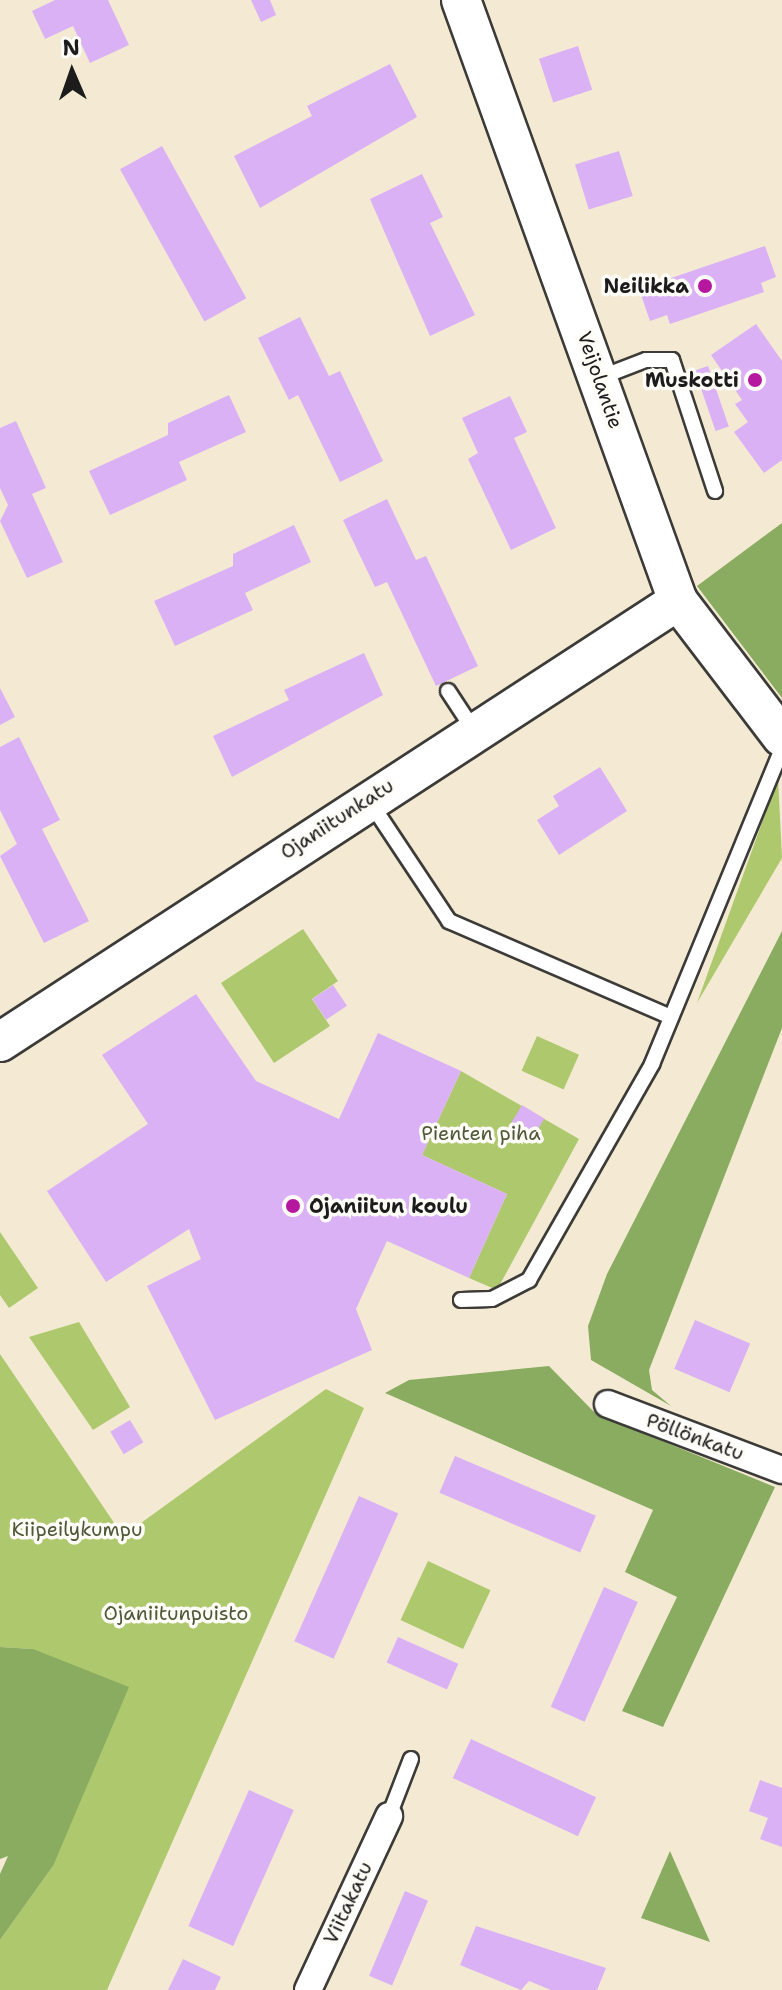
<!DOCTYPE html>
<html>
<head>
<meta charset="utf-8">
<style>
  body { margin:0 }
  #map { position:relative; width:782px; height:1990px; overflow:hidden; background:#f4ead4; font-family:"Shantell Sans",sans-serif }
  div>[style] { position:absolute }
  .green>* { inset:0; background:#aec86e; transform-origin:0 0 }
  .forest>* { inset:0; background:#8aac61 }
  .building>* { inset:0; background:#dab1f4; transform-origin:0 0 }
  .roads { filter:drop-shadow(2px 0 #3c3b38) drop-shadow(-2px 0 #3c3b38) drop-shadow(0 2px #3c3b38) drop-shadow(0 -2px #3c3b38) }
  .lane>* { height:14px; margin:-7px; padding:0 7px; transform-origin:7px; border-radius:7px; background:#fff }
  .street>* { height:26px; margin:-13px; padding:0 13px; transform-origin:13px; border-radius:13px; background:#fff }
  .secondary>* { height:38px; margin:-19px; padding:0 19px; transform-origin:19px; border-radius:19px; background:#fff }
  .dots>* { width:22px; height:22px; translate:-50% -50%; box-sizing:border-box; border:4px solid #fdfcf7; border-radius:50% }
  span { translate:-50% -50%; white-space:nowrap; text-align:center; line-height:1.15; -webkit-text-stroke:7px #fdfcf7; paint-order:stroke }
  .poi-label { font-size:20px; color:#1c1c1c; font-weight:700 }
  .right { translate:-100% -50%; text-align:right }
  .left { translate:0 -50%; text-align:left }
  .street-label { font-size:20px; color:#1c1c1c }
  .park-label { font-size:20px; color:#4f5839 }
  .north { position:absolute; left:32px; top:32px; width:80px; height:80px; -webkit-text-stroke:6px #fdfcf7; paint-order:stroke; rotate:358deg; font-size:22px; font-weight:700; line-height:32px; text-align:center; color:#1c1c1c }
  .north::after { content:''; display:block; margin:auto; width:28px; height:36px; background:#1c1c1c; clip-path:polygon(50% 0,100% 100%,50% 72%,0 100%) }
</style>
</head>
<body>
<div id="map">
  <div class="green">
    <i style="clip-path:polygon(778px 778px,782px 858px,697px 1003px)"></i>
    <i style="clip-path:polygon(303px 929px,338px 981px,312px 999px,330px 1026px,274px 1063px,221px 983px)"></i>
    <i style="left:537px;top:1036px;width:46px;height:38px;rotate:24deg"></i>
    <i style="clip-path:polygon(461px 1071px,579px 1139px,497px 1290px,469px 1278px,507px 1194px,422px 1155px)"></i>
    <i style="clip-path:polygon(0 1232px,38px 1288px,9px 1308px,0 1295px)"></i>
    <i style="clip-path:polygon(79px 1322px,130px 1407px,93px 1430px,29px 1337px)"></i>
    <i style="clip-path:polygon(0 1354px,123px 1536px,326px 1389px,364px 1408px,107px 1990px,0 1990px,0 1940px,53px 1866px,33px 1649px,0 1647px)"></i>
    <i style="left:428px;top:1561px;width:69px;height:65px;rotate:25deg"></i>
  </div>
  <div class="forest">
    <i style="clip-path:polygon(782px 523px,782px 698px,697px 586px)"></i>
    <i style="clip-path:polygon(782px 931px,782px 1028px,649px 1370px,652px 1390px,671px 1406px,591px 1360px,588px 1326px,607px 1274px)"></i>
    <i style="clip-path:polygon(549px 1366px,596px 1414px,775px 1487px,663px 1727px,622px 1711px,677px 1597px,625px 1572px,653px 1510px,385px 1393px,409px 1380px)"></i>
    <i style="clip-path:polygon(0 1647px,33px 1649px,129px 1687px,53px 1866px,0 1940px,0 1874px,8px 1856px,0 1859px)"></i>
    <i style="clip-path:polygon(670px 1851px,710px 1942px,641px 1918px)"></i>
  </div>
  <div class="building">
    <i style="clip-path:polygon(55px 0,108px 0,129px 45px,90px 63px,73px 26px,45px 39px,32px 11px)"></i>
    <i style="clip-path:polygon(251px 0,270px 0,276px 15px,261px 22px)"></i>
    <i style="left:578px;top:46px;width:46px;height:41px;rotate:72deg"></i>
    <i style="clip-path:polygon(390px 64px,417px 117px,260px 208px,234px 156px,312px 116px,307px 106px)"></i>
    <i style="left:162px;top:146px;width:174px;height:48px;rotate:61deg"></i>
    <i style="left:619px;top:151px;width:47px;height:46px;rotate:73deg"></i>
    <i style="clip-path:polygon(422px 174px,443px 217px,430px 223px,475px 315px,430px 336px,370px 199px)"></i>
    <i style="clip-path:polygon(765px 246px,776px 277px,761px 283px,764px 292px,670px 324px,667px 315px,650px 321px,639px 289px)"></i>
    <i style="clip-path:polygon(300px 317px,329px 376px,340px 371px,383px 461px,340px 482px,298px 395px,289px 400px,258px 338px)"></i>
    <i style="clip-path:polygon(756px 324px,782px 361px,782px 460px,764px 473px,734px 432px,748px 422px,735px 404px,742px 400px,711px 355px)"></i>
    <i style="left:708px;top:366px;width:64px;height:14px;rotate:71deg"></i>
    <i style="clip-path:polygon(229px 395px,246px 432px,179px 462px,187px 480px,110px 515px,89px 471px,168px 435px,168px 423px)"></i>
    <i style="clip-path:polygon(510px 396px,527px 432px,514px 438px,556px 528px,511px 550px,468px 459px,478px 453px,462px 418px)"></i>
    <i style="clip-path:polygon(16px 421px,46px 488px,32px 494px,63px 562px,27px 578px,0 521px,8px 505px,0 488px,0 428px)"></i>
    <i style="clip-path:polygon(387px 499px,416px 560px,426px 556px,478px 666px,436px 686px,387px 582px,375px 587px,343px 520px)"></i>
    <i style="clip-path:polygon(294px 525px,311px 562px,245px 593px,253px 610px,175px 646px,154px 601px,233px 566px,233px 554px)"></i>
    <i style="clip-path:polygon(364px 653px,383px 695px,232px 777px,213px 736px,289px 700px,284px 690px)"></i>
    <i style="clip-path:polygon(0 688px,15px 717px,0 725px)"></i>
    <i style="clip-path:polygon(19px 737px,60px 820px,42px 829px,89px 921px,44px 943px,0 856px,17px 844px,0 810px,0 747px)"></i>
    <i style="clip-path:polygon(600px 767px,627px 811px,559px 855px,537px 820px,559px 806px,553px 796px)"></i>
    <i style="left:333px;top:985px;width:25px;height:25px;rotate:56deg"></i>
    <i style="clip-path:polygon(196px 994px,256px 1081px,339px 1119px,378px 1033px,461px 1071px,422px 1155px,507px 1194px,469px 1278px,387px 1241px,356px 1309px,372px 1350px,215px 1420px,147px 1286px,201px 1259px,189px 1229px,106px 1282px,47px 1191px,148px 1124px,102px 1055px)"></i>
    <i style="left:522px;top:1105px;width:26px;height:25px;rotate:31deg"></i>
    <i style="left:695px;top:1320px;width:60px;height:53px;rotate:23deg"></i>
    <i style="left:130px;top:1420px;width:26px;height:23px;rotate:59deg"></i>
    <i style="left:455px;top:1456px;width:153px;height:40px;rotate:23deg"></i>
    <i style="left:359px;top:1496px;width:43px;height:159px;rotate:24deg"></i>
    <i style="left:604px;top:1587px;width:37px;height:131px;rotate:24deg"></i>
    <i style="left:398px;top:1637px;width:66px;height:28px;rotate:24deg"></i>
    <i style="left:471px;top:1739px;width:138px;height:43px;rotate:25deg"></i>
    <i style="clip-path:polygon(760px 1780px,782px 1788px,782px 1847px,760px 1839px,768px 1818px,749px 1811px)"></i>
    <i style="left:249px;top:1790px;width:49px;height:149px;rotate:24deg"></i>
    <i style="left:405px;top:1891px;width:25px;height:92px;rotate:23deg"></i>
    <i style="clip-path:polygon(476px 1926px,606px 1968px,597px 1990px,551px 1990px,529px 1981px,521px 1990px,460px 1965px)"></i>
    <i style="clip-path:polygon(183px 1959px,221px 1977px,215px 1990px,168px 1990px)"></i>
  </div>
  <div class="roads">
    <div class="lane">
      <i style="left:599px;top:378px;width:50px;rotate:-21deg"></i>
      <i style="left:646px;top:360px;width:26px"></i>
      <i style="left:672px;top:360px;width:138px;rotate:71.8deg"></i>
      <i style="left:448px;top:691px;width:45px;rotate:56.7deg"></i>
      <i style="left:370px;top:802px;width:143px;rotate:56.4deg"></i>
      <i style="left:449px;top:921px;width:242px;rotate:23.4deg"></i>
      <i style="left:461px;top:1300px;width:31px;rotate:-2deg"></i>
      <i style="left:492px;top:1299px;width:42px;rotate:-27.2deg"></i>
      <i style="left:529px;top:1280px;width:249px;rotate:-60.3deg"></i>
      <i style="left:652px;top:1064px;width:342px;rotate:-67.6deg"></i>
      <i style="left:389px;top:1816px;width:61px;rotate:-68.9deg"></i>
    </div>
    <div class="street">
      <i style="left:608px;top:1404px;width:186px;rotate:20.8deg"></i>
      <i style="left:308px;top:1990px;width:192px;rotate:-65deg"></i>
    </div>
    <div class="secondary">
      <i style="left:461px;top:0;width:639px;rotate:70.15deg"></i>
      <i style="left:678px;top:601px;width:171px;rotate:52.6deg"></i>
      <i style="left:0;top:1042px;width:809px;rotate:-33.04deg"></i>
    </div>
  </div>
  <div class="dots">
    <i style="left:705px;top:286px;background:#b5179e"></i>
    <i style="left:755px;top:380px;background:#b5179e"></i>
    <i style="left:293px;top:1206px;background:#b5179e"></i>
  </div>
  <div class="poi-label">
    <span class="right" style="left:689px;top:286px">Neilikka</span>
    <span class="right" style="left:739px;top:380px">Muskotti</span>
    <span class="left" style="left:309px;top:1206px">Ojaniitun koulu</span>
  </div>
  <div class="street-label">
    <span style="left:600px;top:380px;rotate:71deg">Veijolantie</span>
    <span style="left:337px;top:819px;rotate:-33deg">Ojaniitunkatu</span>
    <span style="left:695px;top:1437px;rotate:20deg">Pöllönkatu</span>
    <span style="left:348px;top:1903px;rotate:-65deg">Viitakatu</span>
  </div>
  <div class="park-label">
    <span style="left:481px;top:1133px">Pienten piha</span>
    <span style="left:77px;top:1529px">Kiipeilykumpu</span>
    <span style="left:176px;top:1613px">Ojaniitunpuisto</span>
  </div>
  <div class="north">N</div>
</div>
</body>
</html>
